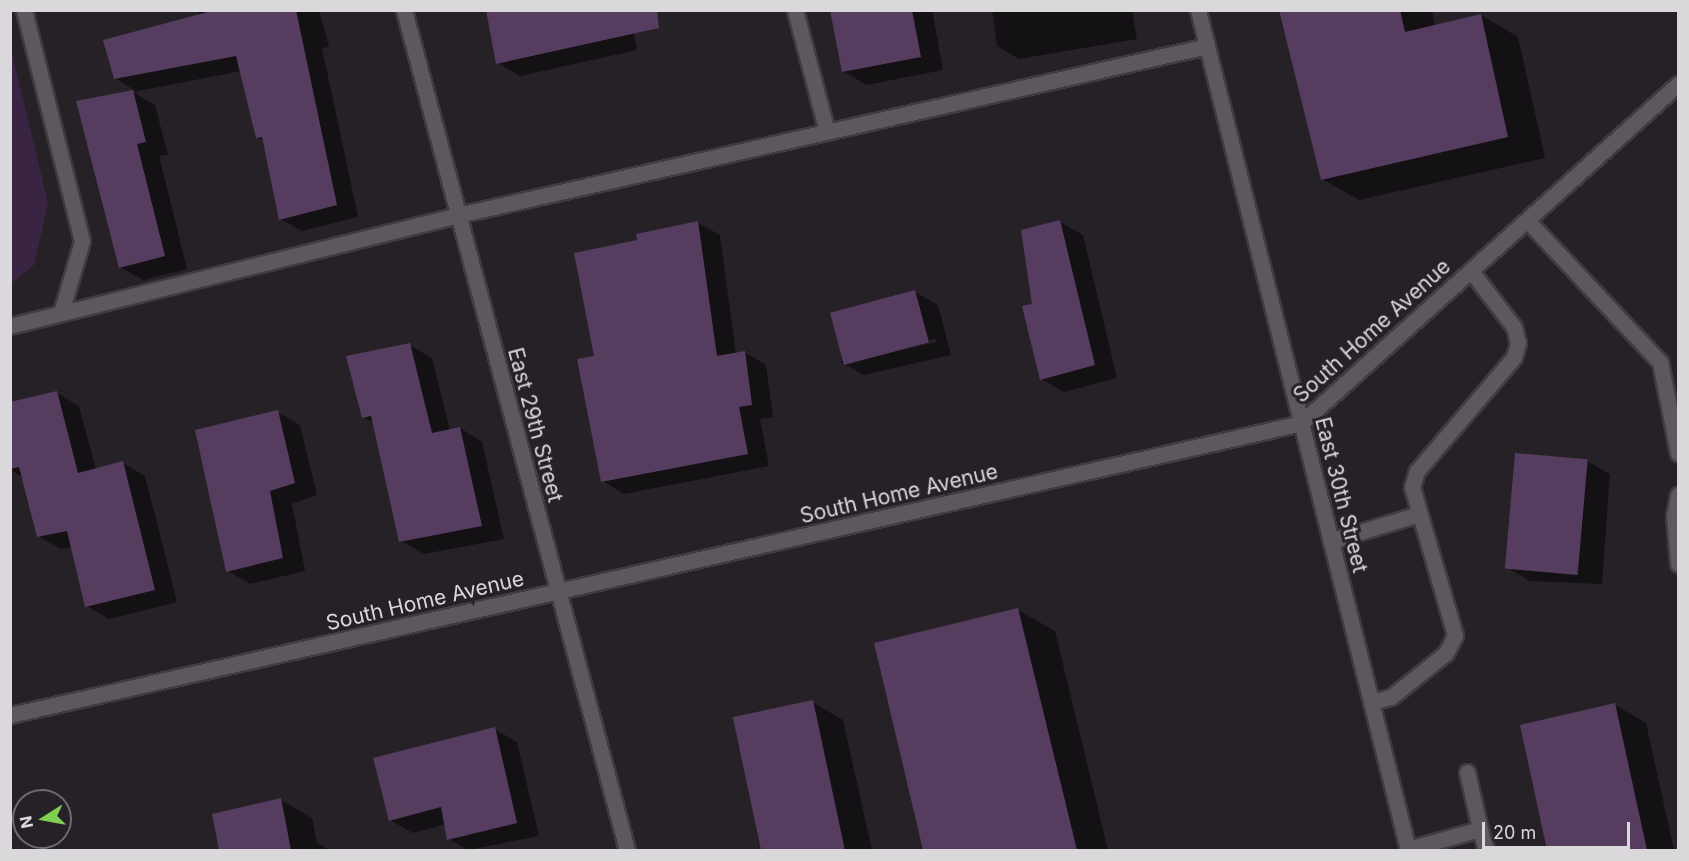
<!DOCTYPE html>
<html>
<head>
<meta charset="utf-8">
<style>
  body { margin:0 }
  #map { position:relative; width:1689px; height:861px; overflow:hidden; background:#252127; font-family:Inter,sans-serif }
  div>[style] { position:absolute }
  .green>* { inset:0; background:#3a2443 }
  .shadow>* { inset:0; background:#0007 }
  .building>* { inset:0; background:#563d60; transform-origin:0 0 }
  .roads { filter:drop-shadow(2px 0 #3f3c41) drop-shadow(-2px 0 #3f3c41) drop-shadow(0 2px #3f3c41) drop-shadow(0 -2px #3f3c41) }
  .service>* { height:15px; margin:-7.5px; padding:0 7.5px; transform-origin:7.5px; border-radius:7.5px; background:#5d585f }
  .minor>* { height:15px; margin:-7.5px; padding:0 7.5px; transform-origin:7.5px; border-radius:7.5px; background:#5d585f }
  span { translate:-50% -50%; white-space:nowrap; text-align:center; line-height:1.15; -webkit-text-stroke:6px #252127; paint-order:stroke }
  .street-label { font-size:21px; color:#dbd8dc }
  .frame { position:absolute; inset:0; border:12px solid #dbd8dc; pointer-events:none }
  .north { position:absolute; left:12px; top:789px; width:60px; height:60px; box-sizing:border-box; background:#252127; border:2px solid #6e6a6f; border-radius:50%; rotate:259deg; font-size:16px; font-weight:700; line-height:24px; text-align:center; color:#dbd8dc }
  .north::after { content:''; display:block; margin:auto; width:21px; height:27px; background:#7fd052; clip-path:polygon(50% 0,100% 100%,50% 72%,0 100%) }
  .scale { position:absolute; left:1482px; top:822px; width:148px; height:27px; box-sizing:border-box; border:3px solid #dbd8dc; border-top:0; padding-left:8px; font-size:18px; line-height:21px; white-space:nowrap; color:#dbd8dc; -webkit-text-stroke:4px #252127; paint-order:stroke }
</style>
</head>
<body>
<div id="map">
  <div class="green">
    <i style="clip-path:polygon(11px 49px,48px 203px,34px 265px,11px 284px)"></i>
  </div>
  <div class="shadow">
    <i style="clip-path:polygon(198px 10px,319px 10px,329px 47px,322px 48px,358px 217px,302px 231px,280px 219px,265px 141px,257px 137px,241px 71px,133px 92px,155px 105px,168px 155px,159px 156px,187px 269px,143px 280px,120px 267px,78px 102px,136px 91px,115px 78px,199px 16px)"></i>
    <i style="clip-path:polygon(629px 10px,637px 50px,520px 76px,498px 63px)"></i>
    <i style="clip-path:polygon(831px 10px,932px 10px,943px 70px,866px 85px,843px 71px)"></i>
    <i style="clip-path:polygon(992px 10px,1132px 10px,1137px 39px,1019px 59px,997px 46px)"></i>
    <i style="clip-path:polygon(1281px 10px,1432px 10px,1435px 27px,1481px 15px,1518px 37px,1545px 158px,1359px 200px,1322px 179px)"></i>
    <i style="clip-path:polygon(1060px 222px,1083px 235px,1117px 378px,1064px 392px,1041px 379px,1033px 306px)"></i>
    <i style="clip-path:polygon(698px 223px,720px 235px,736px 354px,744px 352px,766px 365px,773px 417px,760px 419px,769px 466px,624px 494px,603px 481px,596px 357px,639px 242px)"></i>
    <i style="clip-path:polygon(evenodd,915px 292px,938px 305px,951px 355px,864px 375px,841px 362px,915px 292px,936px 339px,936px 342px,859px 360px,859px 357px,936px 339px)"></i>
    <i style="clip-path:polygon(409px 345px,432px 358px,450px 431px,460px 428px,482px 442px,504px 539px,424px 554px,401px 541px,374px 423px,363px 417px)"></i>
    <i style="clip-path:polygon(57px 393px,79px 406px,96px 470px,123px 463px,145px 476px,177px 602px,109px 619px,87px 606px,73px 547px,61px 549px,38px 536px,23px 477px,10px 470px,10px 404px)"></i>
    <i style="clip-path:polygon(277px 412px,300px 425px,317px 495px,292px 504px,305px 571px,250px 584px,228px 571px)"></i>
    <i style="clip-path:polygon(1587px 461px,1610px 474px,1602px 584px,1530px 581px,1508px 568px)"></i>
    <i style="clip-path:polygon(1018px 610px,1055px 631px,1108px 850px,927px 850px,876px 644px)"></i>
    <i style="clip-path:polygon(812px 702px,843px 720px,872px 850px,764px 850px,735px 717px)"></i>
    <i style="clip-path:polygon(1615px 705px,1646px 723px,1674px 850px,1548px 850px,1522px 726px)"></i>
    <i style="clip-path:polygon(494px 729px,517px 742px,539px 836px,468px 850px,449px 839px,446px 824px,413px 833px,390px 820px)"></i>
    <i style="clip-path:polygon(281px 800px,312px 818px,317px 843px,330px 850px,220px 850px,214px 816px)"></i>
  </div>
  <div class="building">
    <i style="clip-path:polygon(215px 10px,296px 10px,337px 205px,279px 220px,262px 137px,256px 138px,236px 56px,114px 79px,103px 40px)"></i>
    <i style="clip-path:polygon(486px 10px,657px 10px,659px 28px,496px 64px)"></i>
    <i style="clip-path:polygon(830px 10px,912px 10px,921px 57px,842px 72px)"></i>
    <i style="clip-path:polygon(1279px 10px,1400px 10px,1405px 32px,1481px 14px,1508px 137px,1321px 180px)"></i>
    <i style="clip-path:polygon(133px 90px,146px 142px,137px 144px,165px 256px,119px 268px,76px 101px)"></i>
    <i style="clip-path:polygon(1060px 220px,1095px 365px,1040px 380px,1022px 306px,1032px 304px,1021px 230px)"></i>
    <i style="clip-path:polygon(698px 221px,717px 356px,745px 351px,752px 405px,739px 407px,748px 454px,601px 482px,577px 359px,594px 356px,574px 253px,637px 240px,636px 234px)"></i>
    <i style="left:915px;top:290px;width:54px;height:88px;rotate:75deg"></i>
    <i style="clip-path:polygon(410px 343px,432px 433px,460px 427px,482px 526px,399px 542px,371px 416px,362px 418px,346px 356px)"></i>
    <i style="clip-path:polygon(57px 391px,78px 473px,123px 461px,155px 590px,85px 607px,67px 531px,37px 537px,19px 467px,10px 469px,10px 402px)"></i>
    <i style="clip-path:polygon(278px 410px,295px 483px,270px 491px,283px 558px,226px 572px,195px 430px)"></i>
    <i style="left:1515px;top:453px;width:73px;height:116px;rotate:5deg"></i>
    <i style="clip-path:polygon(1018px 608px,1077px 850px,923px 850px,874px 643px)"></i>
    <i style="left:813px;top:700px;width:153px;height:82px;rotate:78deg"></i>
    <i style="clip-path:polygon(1615px 703px,1647px 850px,1547px 850px,1520px 725px)"></i>
    <i style="clip-path:polygon(495px 727px,517px 823px,447px 840px,441px 807px,389px 821px,373px 758px)"></i>
    <i style="clip-path:polygon(281px 798px,291px 850px,219px 850px,212px 814px)"></i>
  </div>
  <div class="roads">
    <div class="service">
      <i style="left:24px;top:10px;width:238px;rotate:75.9deg"></i>
      <i style="left:82px;top:241px;width:75px;rotate:106.3deg"></i>
      <i style="left:795px;top:10px;width:126px;rotate:75.3deg"></i>
      <i style="left:1527px;top:220px;width:195px;rotate:46.9deg"></i>
      <i style="left:1660px;top:362px;width:93px;rotate:78.8deg"></i>
      <i style="left:10px;top:326px;width:462px;rotate:-13.9deg"></i>
      <i style="left:458px;top:215px;width:768px;rotate:-12.71deg"></i>
      <i style="left:1678px;top:495px;width:21px;rotate:101deg"></i>
      <i style="left:1674px;top:516px;width:48px;rotate:85.2deg"></i>
      <i style="left:1331px;top:541px;width:92px;rotate:-17.1deg"></i>
      <i style="left:1372px;top:702px;width:20px;rotate:-15deg"></i>
      <i style="left:1391px;top:697px;width:70px;rotate:-38.7deg"></i>
      <i style="left:1446px;top:653px;width:20px;rotate:-63deg"></i>
      <i style="left:1455px;top:635px;width:154px;rotate:-106.2deg"></i>
      <i style="left:1412px;top:487px;width:17px;rotate:-73deg"></i>
      <i style="left:1417px;top:471px;width:150px;rotate:-49.6deg"></i>
      <i style="left:1514px;top:357px;width:15px;rotate:-74deg"></i>
      <i style="left:1518px;top:343px;width:16px;rotate:-104deg"></i>
      <i style="left:1514px;top:327px;width:71px;rotate:-127.5deg"></i>
      <i style="left:1467px;top:772px;width:58px;rotate:77.2deg"></i>
      <i style="left:1408px;top:849px;width:75px;rotate:-15.5deg"></i>
      <i style="left:1480px;top:829px;width:22px;rotate:74deg"></i>
    </div>
    <div class="minor">
      <i style="left:404px;top:10px;width:869px;rotate:75.13deg"></i>
      <i style="left:1198px;top:10px;width:866px;rotate:75.96deg"></i>
      <i style="left:10px;top:715px;width:1324px;rotate:-12.74deg"></i>
      <i style="left:1301px;top:423px;width:507px;rotate:-41.96deg"></i>
    </div>
  </div>
  <div class="street-label">
    <span style="left:1372px;top:331px;rotate:-42deg">South Home Avenue</span>
    <span style="left:535px;top:425px;rotate:75deg">East 29th Street</span>
    <span style="left:899px;top:494px;rotate:-13deg">South Home Avenue</span>
    <span style="left:1341px;top:495px;rotate:76deg">East 30th Street</span>
    <span style="left:425px;top:601px;rotate:-13deg">South Home Avenue</span>
  </div>
  <div class="frame"></div>
  <div class="north">N</div>
  <div class="scale">20 m</div>
</div>
</body>
</html>
